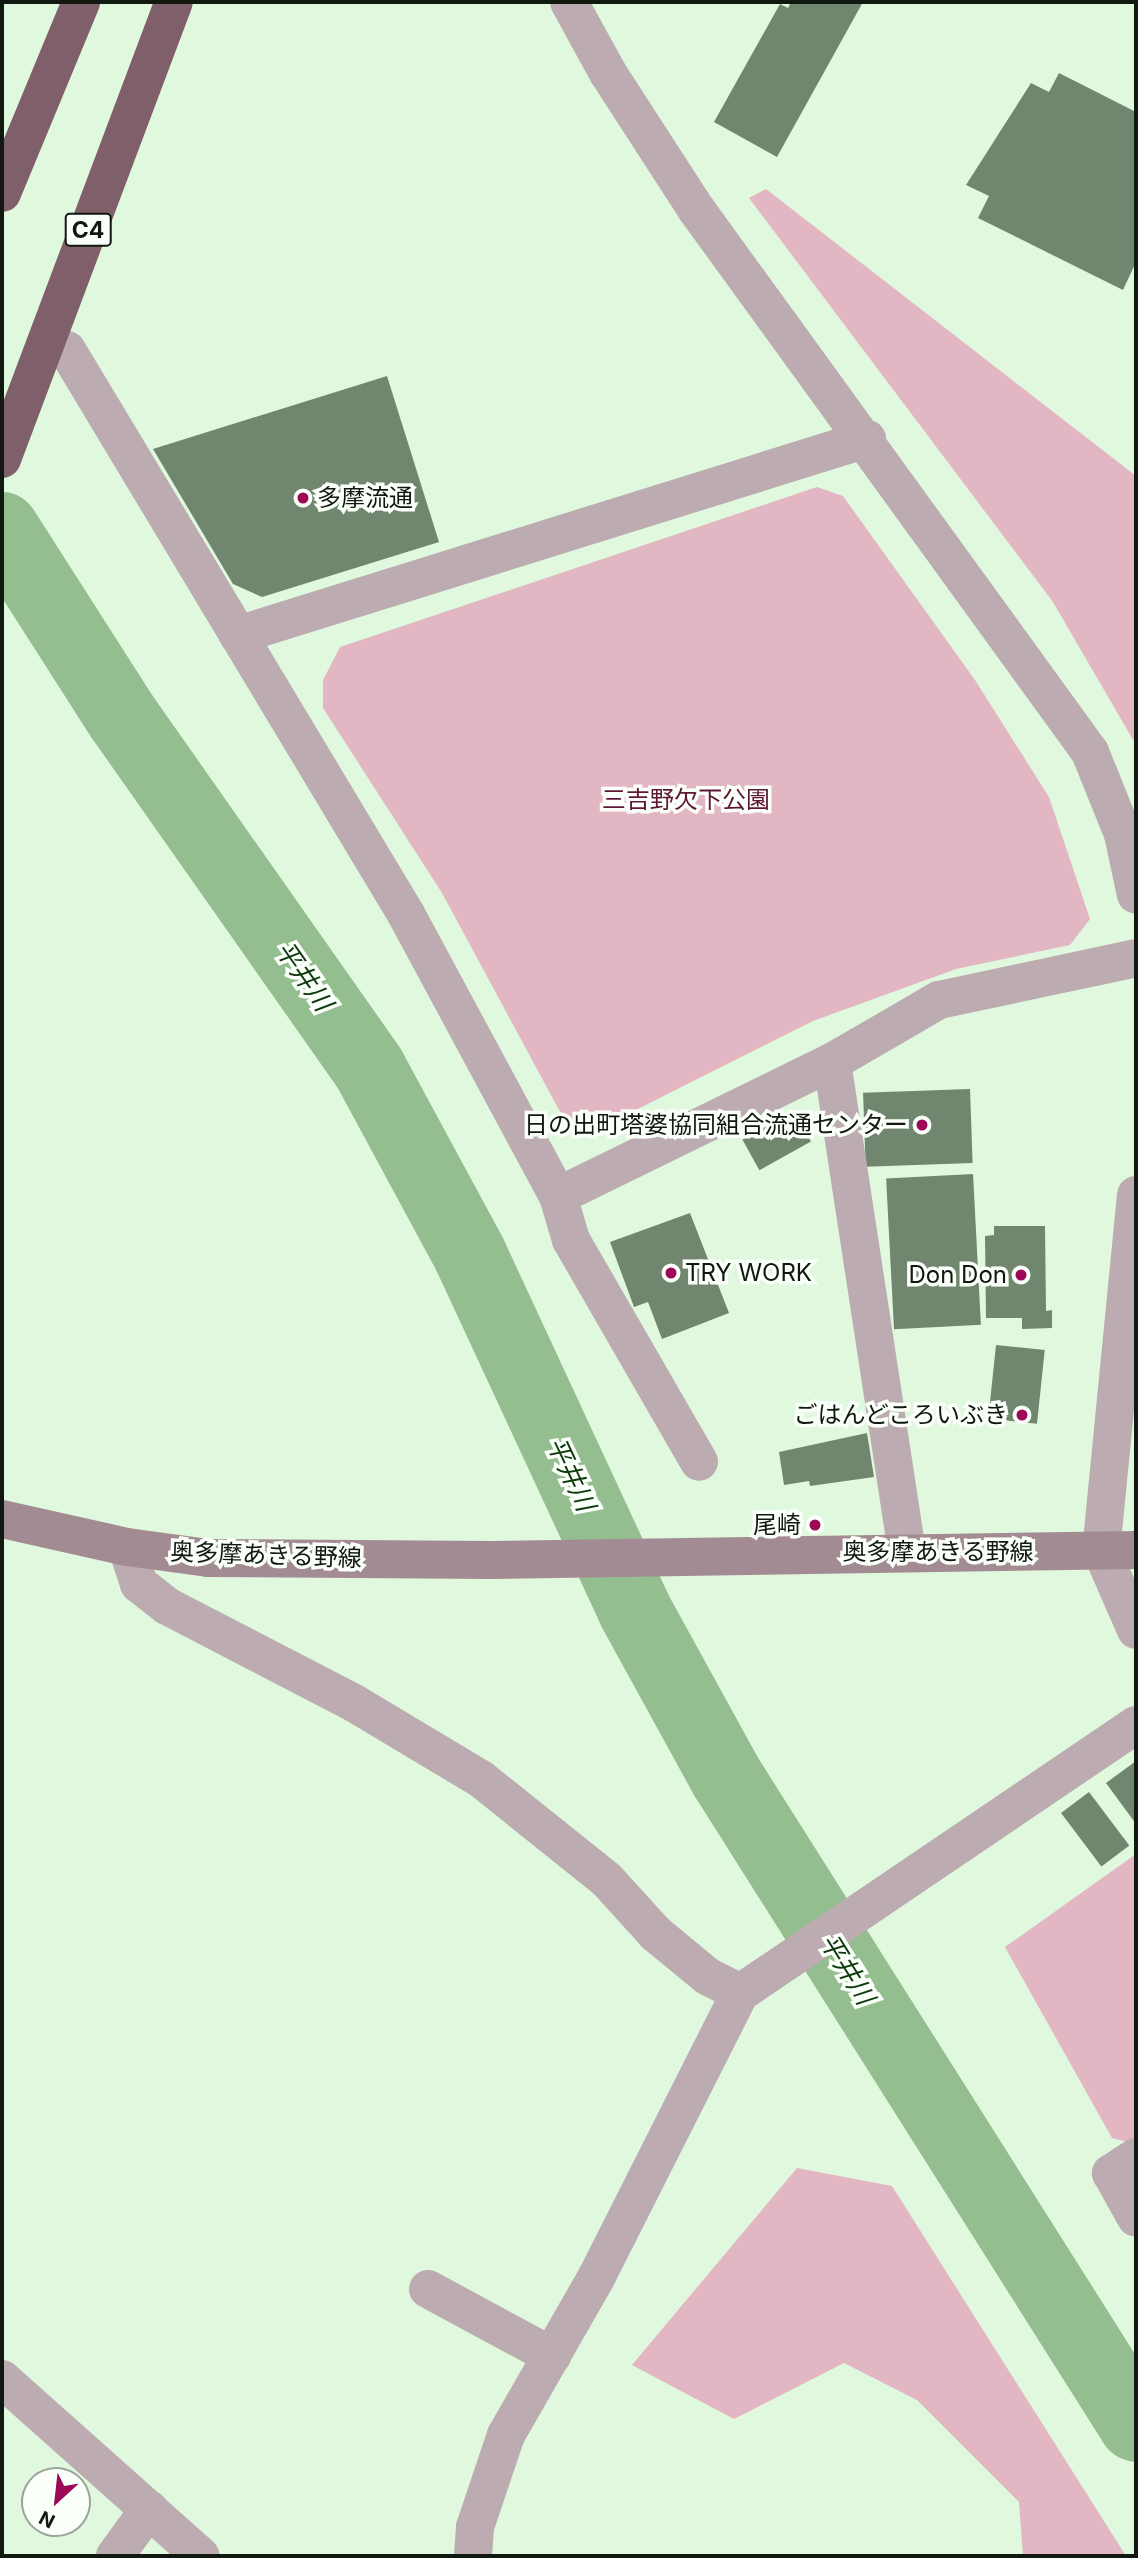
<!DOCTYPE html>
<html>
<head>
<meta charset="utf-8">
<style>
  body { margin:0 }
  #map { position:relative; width:1138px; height:2558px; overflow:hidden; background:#e0f8dd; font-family:Inter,"Noto Sans JP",sans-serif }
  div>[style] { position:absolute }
  .green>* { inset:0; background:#e3b6c4 }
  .river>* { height:74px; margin:-37px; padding:0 37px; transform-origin:37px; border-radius:37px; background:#94bd90 }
  .building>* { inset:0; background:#70866e; transform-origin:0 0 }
  .minor>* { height:38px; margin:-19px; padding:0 19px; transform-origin:19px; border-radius:19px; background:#bcacb1 }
  .tertiary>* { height:38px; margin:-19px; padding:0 19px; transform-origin:19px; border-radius:19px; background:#bcacb1 }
  .secondary>* { height:38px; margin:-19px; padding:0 19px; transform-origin:19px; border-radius:19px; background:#a28b92 }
  .motorway>* { height:38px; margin:-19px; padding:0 19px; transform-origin:19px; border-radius:19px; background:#7f5f69 }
  .dots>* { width:19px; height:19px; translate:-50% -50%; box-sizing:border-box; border:4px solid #fafff9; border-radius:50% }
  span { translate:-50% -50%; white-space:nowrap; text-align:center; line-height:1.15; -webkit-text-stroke:7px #fafff9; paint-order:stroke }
  .shield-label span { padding:2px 5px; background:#fafff9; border:2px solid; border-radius:5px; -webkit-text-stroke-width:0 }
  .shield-label { font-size:23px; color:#10180f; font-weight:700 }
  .poi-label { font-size:24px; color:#10180f }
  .left { translate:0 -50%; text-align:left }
  .right { translate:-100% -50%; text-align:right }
  .park-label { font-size:24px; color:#5e1635 }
  .street-label { font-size:24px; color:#10180f }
  .water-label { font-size:26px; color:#0e390d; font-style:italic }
  .frame { position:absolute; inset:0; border:4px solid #10180f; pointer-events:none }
  .north { position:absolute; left:21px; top:2467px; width:70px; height:70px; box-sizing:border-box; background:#fafff9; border:2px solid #9ca39b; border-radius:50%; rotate:207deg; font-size:19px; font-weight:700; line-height:28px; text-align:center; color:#10180f }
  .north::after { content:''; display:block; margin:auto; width:24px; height:32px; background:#9d0956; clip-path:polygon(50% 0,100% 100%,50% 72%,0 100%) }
</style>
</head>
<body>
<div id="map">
  <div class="green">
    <i style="clip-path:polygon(766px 189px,1136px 476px,1136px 745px,1053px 602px,749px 198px)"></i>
    <i style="clip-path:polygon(817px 487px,843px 496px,975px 680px,1049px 797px,1090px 919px,1070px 945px,956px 969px,813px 1021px,604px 1126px,565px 1121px,442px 893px,323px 708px,323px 680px,340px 647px)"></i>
    <i style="clip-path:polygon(1136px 1854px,1136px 2140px,1131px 2143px,1112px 2138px,1005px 1947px)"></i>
    <i style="clip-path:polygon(797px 2168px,892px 2186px,1126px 2556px,1023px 2556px,1019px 2502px,917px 2400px,844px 2363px,734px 2419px,632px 2365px)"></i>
  </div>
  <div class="river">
    <i style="left:2px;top:529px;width:224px;rotate:57.4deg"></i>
    <i style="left:123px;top:718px;width:428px;rotate:54.9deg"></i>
    <i style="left:369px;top:1068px;width:213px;rotate:61.6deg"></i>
    <i style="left:470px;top:1255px;width:390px;rotate:65.1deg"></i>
    <i style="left:634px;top:1609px;width:193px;rotate:61.2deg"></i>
    <i style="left:727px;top:1778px;width:765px;rotate:57.7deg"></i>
  </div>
  <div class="building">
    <i style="clip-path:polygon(791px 2px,863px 2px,777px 157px,714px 122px,780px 4px,788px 8px)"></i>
    <i style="clip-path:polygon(1059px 73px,1136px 112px,1136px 262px,1123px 290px,978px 218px,989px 196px,966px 185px,1031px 83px,1049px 92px)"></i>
    <i style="clip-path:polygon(387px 376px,439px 542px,262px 597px,233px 584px,153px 449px)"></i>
    <i style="left:970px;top:1089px;width:74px;height:107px;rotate:88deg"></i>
    <i style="left:794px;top:1111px;width:35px;height:59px;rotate:61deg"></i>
    <i style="left:973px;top:1174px;width:151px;height:87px;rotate:87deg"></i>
    <i style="clip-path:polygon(690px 1213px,729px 1313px,662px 1339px,648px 1302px,634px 1307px,610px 1242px)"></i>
    <i style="clip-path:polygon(994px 1226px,1045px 1226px,1046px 1311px,1052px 1310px,1052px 1328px,1022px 1329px,1022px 1318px,986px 1318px,985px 1236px,994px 1235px)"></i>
    <i style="left:996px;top:1345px;width:49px;height:74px;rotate:6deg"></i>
    <i style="clip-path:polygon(867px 1433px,874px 1477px,810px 1486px,809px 1481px,784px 1485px,779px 1452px)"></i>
    <i style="clip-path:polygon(1136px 1761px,1136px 1824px,1106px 1783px)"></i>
    <i style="left:1089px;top:1792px;width:67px;height:35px;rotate:53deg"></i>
  </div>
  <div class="minor">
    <i style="left:67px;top:350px;width:658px;rotate:58.99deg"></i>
    <i style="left:406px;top:914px;width:320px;rotate:61.7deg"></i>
    <i style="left:558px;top:1196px;width:46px;rotate:73.5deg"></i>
    <i style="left:571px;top:1240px;width:256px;rotate:60deg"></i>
    <i style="left:238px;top:635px;width:659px;rotate:-17.31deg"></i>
    <i style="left:832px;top:1062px;width:496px;rotate:81.3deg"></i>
    <i style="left:558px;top:1196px;width:305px;rotate:-26.1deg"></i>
    <i style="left:832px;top:1062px;width:124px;rotate:-30.1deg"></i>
    <i style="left:939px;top:1000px;width:201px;rotate:-12deg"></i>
    <i style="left:127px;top:1547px;width:39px;rotate:72deg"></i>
    <i style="left:139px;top:1584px;width:36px;rotate:38deg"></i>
    <i style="left:167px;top:1606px;width:211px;rotate:27.4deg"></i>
    <i style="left:354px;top:1703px;width:148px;rotate:30.9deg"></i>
    <i style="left:481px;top:1779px;width:161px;rotate:38.7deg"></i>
    <i style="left:607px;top:1880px;width:72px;rotate:47.8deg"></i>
    <i style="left:655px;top:1933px;width:67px;rotate:39.6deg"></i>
    <i style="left:707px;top:1976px;width:37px;rotate:27deg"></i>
    <i style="left:1136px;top:2157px;width:30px;rotate:147deg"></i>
    <i style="left:1111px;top:2173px;width:51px;rotate:60.9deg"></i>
    <i style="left:428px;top:2289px;width:141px;rotate:28.4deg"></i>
    <i style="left:2px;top:2379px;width:266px;rotate:41.7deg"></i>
    <i style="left:115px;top:2556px;width:58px;rotate:-54.1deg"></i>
    <i style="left:473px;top:2556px;width:29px;rotate:-86deg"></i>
    <i style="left:475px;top:2527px;width:97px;rotate:-71.4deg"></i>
    <i style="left:506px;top:2435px;width:181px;rotate:-60.2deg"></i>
    <i style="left:596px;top:2278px;width:319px;rotate:-63.2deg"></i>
    <i style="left:740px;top:1993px;width:478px;rotate:-34.1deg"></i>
  </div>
  <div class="tertiary">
    <i style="left:569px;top:2px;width:81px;rotate:61.2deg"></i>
    <i style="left:608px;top:73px;width:162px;rotate:57.1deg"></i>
    <i style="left:696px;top:209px;width:671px;rotate:54.04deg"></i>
    <i style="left:1090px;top:752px;width:88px;rotate:68.1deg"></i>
    <i style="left:1123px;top:834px;width:62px;rotate:78deg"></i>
    <i style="left:1136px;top:1195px;width:357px;rotate:95.6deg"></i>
    <i style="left:1101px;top:1550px;width:87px;rotate:66.4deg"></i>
  </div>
  <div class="secondary">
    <i style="left:2px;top:1519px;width:128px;rotate:12.6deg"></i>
    <i style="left:127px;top:1547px;width:82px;rotate:7.7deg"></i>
    <i style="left:208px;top:1558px;width:283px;rotate:0.4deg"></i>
    <i style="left:491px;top:1560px;width:645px;rotate:-0.89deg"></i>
  </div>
  <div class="motorway">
    <i style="left:2px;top:193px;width:207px;rotate:-67.5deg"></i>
    <i style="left:2px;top:459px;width:488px;rotate:-69.4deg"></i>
  </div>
  <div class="dots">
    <i style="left:303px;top:498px;background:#9d0956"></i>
    <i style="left:922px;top:1125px;background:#9d0956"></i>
    <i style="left:671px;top:1273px;background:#9d0956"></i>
    <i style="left:1021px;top:1275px;background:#9d0956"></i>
    <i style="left:1022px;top:1415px;background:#9d0956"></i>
    <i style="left:815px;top:1525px;background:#9d0956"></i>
  </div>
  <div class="shield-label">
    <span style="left:88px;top:230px">C4</span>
  </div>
  <div class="poi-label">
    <span class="left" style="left:317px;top:498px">多摩流通</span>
    <span class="right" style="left:908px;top:1125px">日の出町塔婆協同組合流通センター</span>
    <span class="left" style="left:685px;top:1273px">TRY WORK</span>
    <span class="right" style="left:1007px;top:1275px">Don Don</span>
    <span class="right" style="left:1008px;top:1415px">ごはんどころいぶき</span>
    <span class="right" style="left:801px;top:1525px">尾崎</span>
  </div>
  <div class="park-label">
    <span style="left:686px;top:800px">三吉野欠下公園</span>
  </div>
  <div class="street-label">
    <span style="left:938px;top:1552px">奥多摩あきる野線</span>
    <span style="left:266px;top:1555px;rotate:2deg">奥多摩あきる野線</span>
  </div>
  <div class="water-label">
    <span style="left:304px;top:976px;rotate:55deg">平井川</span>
    <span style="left:571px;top:1474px;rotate:65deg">平井川</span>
    <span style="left:847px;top:1969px;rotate:58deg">平井川</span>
  </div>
  <div class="frame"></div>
  <div class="north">N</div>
</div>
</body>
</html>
